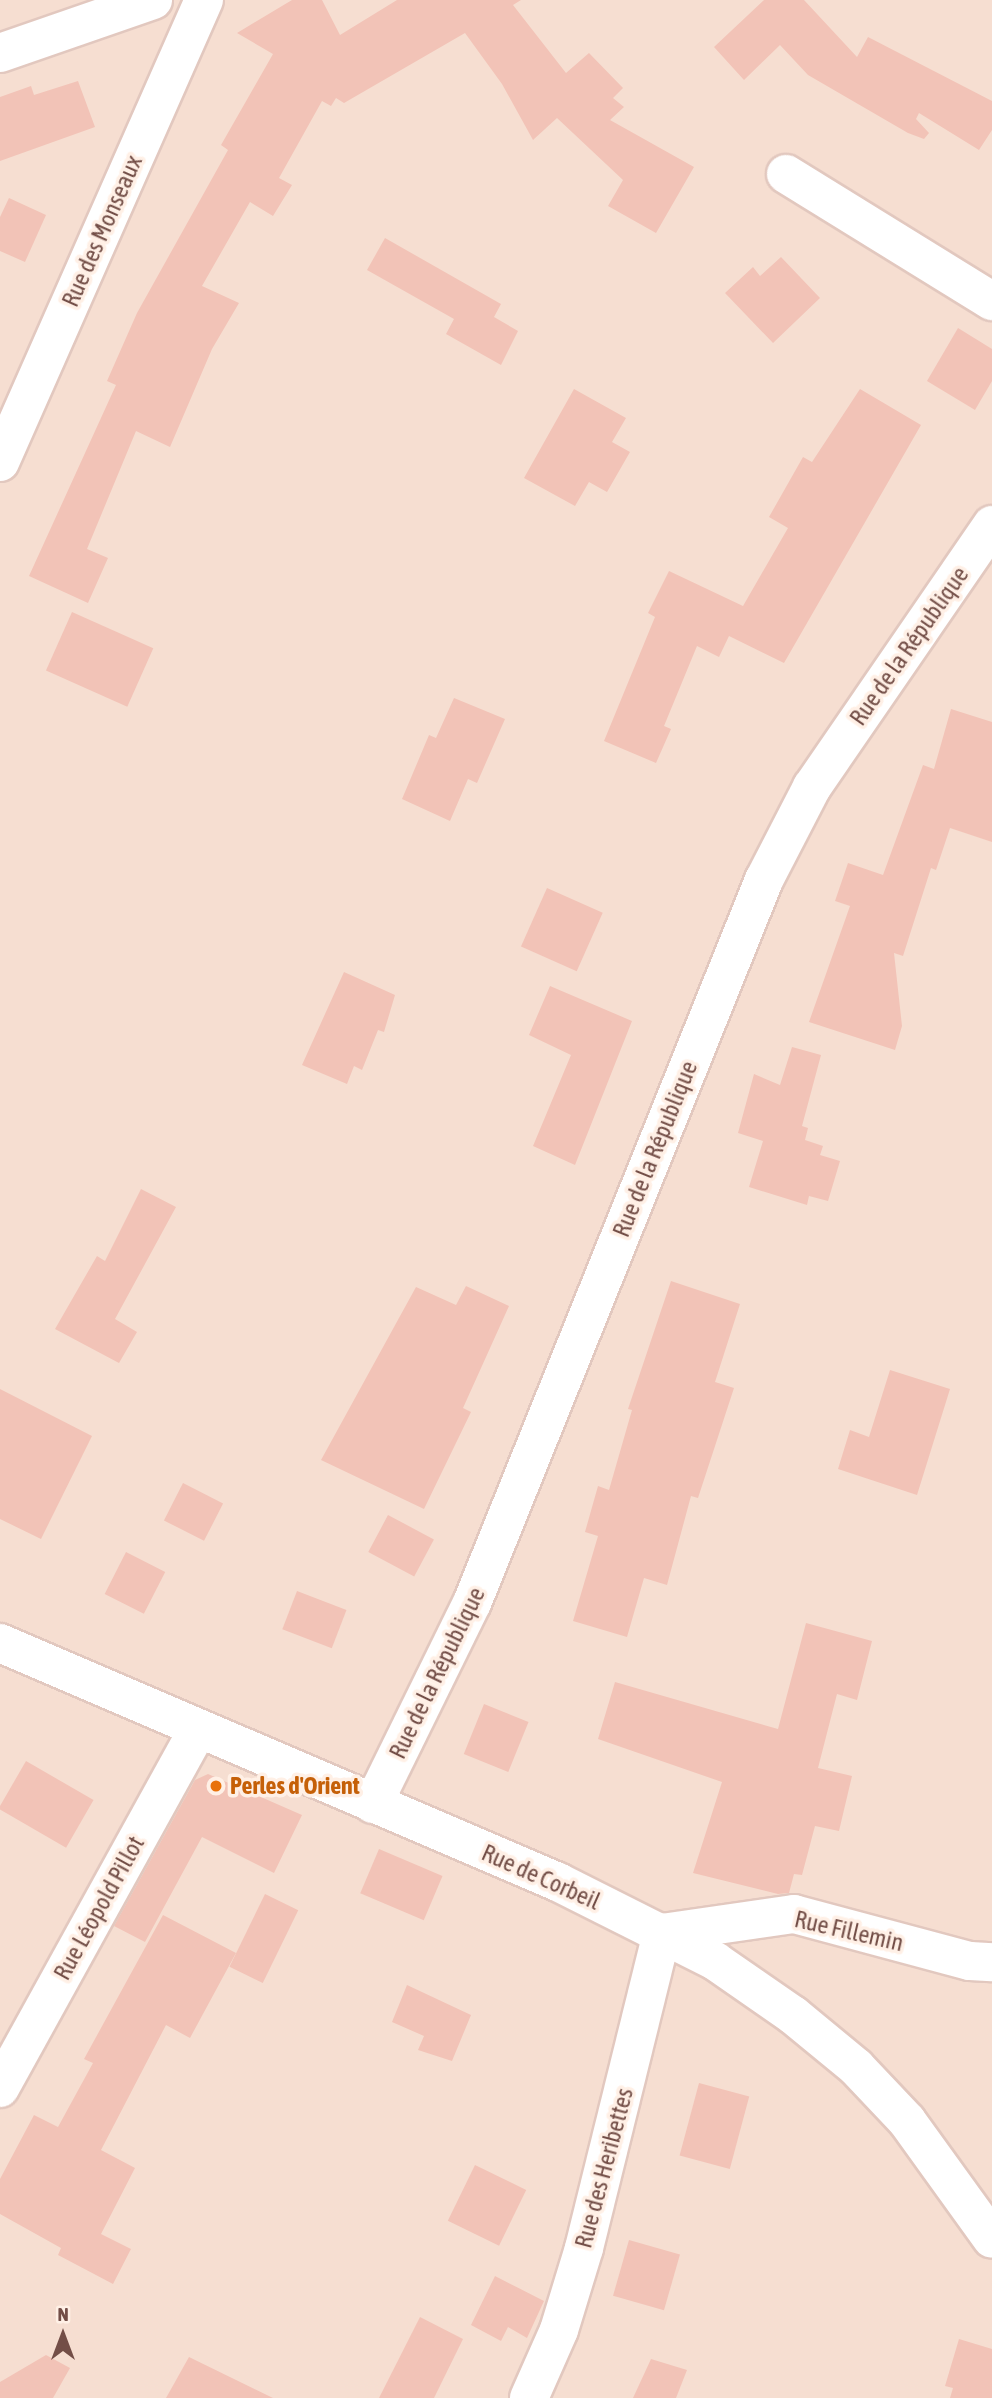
<!DOCTYPE html>
<html>
<head>
<meta charset="utf-8">
<style>
  body { margin:0 }
  #map { position:relative; width:992px; height:2398px; overflow:hidden; background:#fcebe0; font-family:"Asap Condensed",sans-serif }
  div>[style] { position:absolute }
  .residential>* { inset:0; background:#f6ded1; transform-origin:0 0 }
  .building>* { inset:0; background:#f2c3b7; transform-origin:0 0 }
  .roads { filter:drop-shadow(2px 0 #e2c8bf) drop-shadow(-2px 0 #e2c8bf) drop-shadow(0 2px #e2c8bf) drop-shadow(0 -2px #e2c8bf) }
  .street>* { height:38px; margin:-19px; padding:0 19px; transform-origin:19px; border-radius:19px; background:#fff }
  .secondary>* { height:38px; margin:-19px; padding:0 19px; transform-origin:19px; border-radius:19px; background:#fff }
  .dots>* { width:19px; height:19px; translate:-50% -50%; box-sizing:border-box; border:4px solid #fff0e6; border-radius:50% }
  span { translate:-50% -50%; white-space:nowrap; text-align:center; line-height:1.15; -webkit-text-stroke:7px #fff0e6; paint-order:stroke }
  .street-label { font-size:24px; color:#734e47 }
  .food-label { font-size:24px; color:#c56008; font-weight:700 }
  .left { translate:0 -50%; text-align:left }
  .north { position:absolute; left:28px; top:2300px; width:70px; height:70px; -webkit-text-stroke:5px #fff0e6; paint-order:stroke; rotate:0deg; font-size:19px; font-weight:700; line-height:28px; text-align:center; color:#734e47 }
  .north::after { content:''; display:block; margin:auto; width:24px; height:32px; background:#734e47; clip-path:polygon(50% 0,100% 100%,50% 72%,0 100%) }
</style>
</head>
<body>
<div id="map">
  <div class="residential">
    <i style="left:0;top:0;width:992px;height:2398px"></i>
  </div>
  <div class="building">
    <i style="clip-path:polygon(292px 0,322px 0,340px 35px,397px 0,521px 0,513px 5px,566px 73px,589px 53px,623px 88px,613px 98px,624px 107px,610px 120px,694px 167px,656px 233px,608px 206px,623px 180px,557px 118px,533px 140px,502px 84px,465px 33px,344px 103px,336px 98px,331px 106px,322px 101px,279px 178px,292px 185px,273px 216px,250px 202px,202px 286px,239px 303px,212px 349px,170px 447px,136px 431px,87px 549px,108px 558px,88px 603px,29px 576px,116px 385px,107px 381px,137px 313px,228px 150px,221px 145px,273px 54px,237px 33px)"></i>
    <i style="clip-path:polygon(764px 0,804px 0,857px 57px,868px 37px,992px 101px,992px 130px,979px 150px,919px 113px,916px 119px,929px 133px,924px 139px,908px 133px,808px 75px,780px 45px,744px 80px,714px 47px)"></i>
    <i style="clip-path:polygon(78px 81px,95px 127px,0 161px,0 97px,31px 86px,34px 95px)"></i>
    <i style="clip-path:polygon(9px 198px,46px 215px,25px 262px,0 251px,0 217px)"></i>
    <i style="clip-path:polygon(385px 238px,501px 304px,494px 317px,518px 331px,501px 365px,446px 334px,454px 319px,367px 270px)"></i>
    <i style="clip-path:polygon(781px 257px,820px 298px,773px 343px,725px 293px,753px 267px,760px 276px)"></i>
    <i style="clip-path:polygon(958px 328px,992px 349px,992px 381px,975px 410px,927px 381px)"></i>
    <i style="clip-path:polygon(574px 389px,626px 418px,612px 442px,630px 452px,607px 492px,589px 482px,575px 506px,524px 478px)"></i>
    <i style="clip-path:polygon(860px 389px,921px 425px,784px 663px,729px 636px,719px 657px,697px 646px,664px 726px,671px 729px,656px 763px,604px 741px,655px 617px,648px 613px,669px 571px,743px 606px,788px 528px,769px 517px,803px 457px,812px 462px)"></i>
    <i style="left:72px;top:612px;width:89px;height:64px;rotate:24deg"></i>
    <i style="clip-path:polygon(454px 698px,505px 719px,477px 783px,468px 779px,450px 821px,402px 799px,429px 735px,436px 738px)"></i>
    <i style="clip-path:polygon(951px 709px,992px 722px,992px 842px,950px 828px,936px 870px,931px 868px,903px 956px,894px 953px,902px 1026px,895px 1050px,809px 1022px,850px 906px,835px 901px,848px 863px,883px 875px,923px 765px,934px 769px)"></i>
    <i style="left:547px;top:888px;width:61px;height:64px;rotate:24deg"></i>
    <i style="clip-path:polygon(344px 972px,395px 995px,384px 1032px,378px 1030px,362px 1070px,354px 1066px,347px 1084px,302px 1065px)"></i>
    <i style="clip-path:polygon(550px 986px,632px 1021px,575px 1165px,533px 1146px,571px 1055px,529px 1035px)"></i>
    <i style="clip-path:polygon(792px 1047px,821px 1055px,802px 1126px,808px 1128px,805px 1140px,823px 1146px,820px 1155px,840px 1161px,828px 1201px,809px 1196px,807px 1205px,749px 1187px,763px 1141px,738px 1133px,754px 1074px,780px 1085px)"></i>
    <i style="clip-path:polygon(141px 1189px,176px 1207px,115px 1319px,137px 1332px,119px 1363px,55px 1329px,97px 1256px,105px 1261px)"></i>
    <i style="clip-path:polygon(671px 1281px,740px 1304px,715px 1382px,734px 1388px,698px 1498px,691px 1496px,667px 1585px,644px 1578px,627px 1637px,573px 1621px,598px 1536px,585px 1532px,598px 1486px,609px 1490px,632px 1410px,628px 1409px)"></i>
    <i style="clip-path:polygon(466px 1286px,509px 1306px,463px 1408px,471px 1412px,424px 1509px,321px 1460px,416px 1287px,456px 1305px)"></i>
    <i style="clip-path:polygon(890px 1370px,950px 1389px,917px 1495px,838px 1469px,850px 1430px,869px 1437px)"></i>
    <i style="clip-path:polygon(0 1389px,92px 1436px,41px 1539px,0 1519px)"></i>
    <i style="left:183px;top:1483px;width:45px;height:42px;rotate:27deg"></i>
    <i style="left:388px;top:1515px;width:52px;height:42px;rotate:28deg"></i>
    <i style="left:126px;top:1552px;width:44px;height:47px;rotate:27deg"></i>
    <i style="left:297px;top:1591px;width:53px;height:41px;rotate:21deg"></i>
    <i style="clip-path:polygon(806px 1623px,872px 1641px,857px 1700px,837px 1694px,818px 1768px,852px 1776px,839px 1831px,815px 1826px,802px 1875px,794px 1874px,789px 1893px,778px 1894px,693px 1873px,722px 1782px,598px 1739px,615px 1682px,778px 1729px)"></i>
    <i style="left:484px;top:1704px;width:48px;height:54px;rotate:22deg"></i>
    <i style="left:26px;top:1761px;width:78px;height:55px;rotate:30deg"></i>
    <i style="clip-path:polygon(208px 1774px,302px 1815px,274px 1873px,202px 1837px,145px 1942px,114px 1926px,195px 1780px)"></i>
    <i style="left:379px;top:1849px;width:69px;height:48px;rotate:23deg"></i>
    <i style="left:265px;top:1894px;width:37px;height:81px;rotate:26deg"></i>
    <i style="clip-path:polygon(163px 1915px,236px 1953px,190px 2038px,166px 2025px,101px 2150px,135px 2168px,101px 2234px,131px 2249px,113px 2284px,58px 2255px,61px 2248px,0 2214px,0 2179px,34px 2115px,58px 2127px,93px 2063px,84px 2059px)"></i>
    <i style="clip-path:polygon(407px 1985px,471px 2015px,452px 2061px,418px 2050px,424px 2036px,392px 2022px)"></i>
    <i style="left:699px;top:2083px;width:52px;height:75px;rotate:15deg"></i>
    <i style="left:475px;top:2165px;width:57px;height:62px;rotate:26deg"></i>
    <i style="left:629px;top:2240px;width:53px;height:58px;rotate:16deg"></i>
    <i style="clip-path:polygon(495px 2276px,544px 2301px,527px 2338px,508px 2327px,501px 2341px,471px 2325px)"></i>
    <i style="clip-path:polygon(420px 2317px,463px 2339px,434px 2398px,379px 2398px)"></i>
    <i style="clip-path:polygon(959px 2339px,992px 2349px,992px 2398px,950px 2398px,953px 2388px,945px 2386px)"></i>
    <i style="clip-path:polygon(46px 2355px,70px 2368px,53px 2398px,0 2398px,0 2382px)"></i>
    <i style="clip-path:polygon(189px 2357px,273px 2398px,166px 2398px)"></i>
    <i style="clip-path:polygon(651px 2359px,687px 2370px,676px 2398px,633px 2398px)"></i>
  </div>
  <div class="roads">
    <div class="street">
      <i style="left:0;top:53px;width:162px;rotate:-19.1deg"></i>
      <i style="left:786px;top:174px;width:242px;rotate:31.7deg"></i>
      <i style="left:0;top:462px;width:505px;rotate:-66.18deg"></i>
      <i style="left:373px;top:1804px;width:224px;rotate:-63.8deg"></i>
      <i style="left:472px;top:1603px;width:780px;rotate:-68.01deg"></i>
      <i style="left:764px;top:880px;width:105px;rotate:-62.7deg"></i>
      <i style="left:812px;top:787px;width:318px;rotate:-55.5deg"></i>
      <i style="left:0;top:2088px;width:410px;rotate:-61.1deg"></i>
      <i style="left:529px;top:2398px;width:74px;rotate:-66.2deg"></i>
      <i style="left:559px;top:2330px;width:86px;rotate:-73deg"></i>
      <i style="left:584px;top:2248px;width:325px;rotate:-76.1deg"></i>
      <i style="left:662px;top:1933px;width:133px;rotate:-8.2deg"></i>
      <i style="left:794px;top:1914px;width:182px;rotate:15deg"></i>
      <i style="left:970px;top:1961px;width:22px;rotate:3deg"></i>
    </div>
    <div class="secondary">
      <i style="left:0;top:1643px;width:607px;rotate:23.19deg"></i>
      <i style="left:558px;top:1882px;width:176px;rotate:26.7deg"></i>
      <i style="left:715px;top:1961px;width:95px;rotate:34.7deg"></i>
      <i style="left:793px;top:2015px;width:82px;rotate:39.5deg"></i>
      <i style="left:856px;top:2067px;width:74px;rotate:46.6deg"></i>
      <i style="left:907px;top:2121px;width:145px;rotate:54.2deg"></i>
    </div>
  </div>
  <div class="dots">
    <i style="left:216px;top:1786px;background:#e8710a"></i>
  </div>
  <div class="street-label">
    <span style="left:102px;top:231px;rotate:-66deg">Rue des Monseaux</span>
    <span style="left:909px;top:646px;rotate:-55deg">Rue de la République</span>
    <span style="left:655px;top:1149px;rotate:-68deg">Rue de la République</span>
    <span style="left:437px;top:1673px;rotate:-64deg">Rue de la République</span>
    <span style="left:541px;top:1877px;rotate:24deg">Rue de Corbeil</span>
    <span style="left:99px;top:1908px;rotate:-61deg">Rue Léopold Pillot</span>
    <span style="left:849px;top:1931px;rotate:13deg">Rue Fillemin</span>
    <span style="left:604px;top:2168px;rotate:-75deg">Rue des Heribettes</span>
  </div>
  <div class="food-label">
    <span class="left" style="left:230px;top:1786px">Perles d'Orient</span>
  </div>
  <div class="north">N</div>
</div>
</body>
</html>
